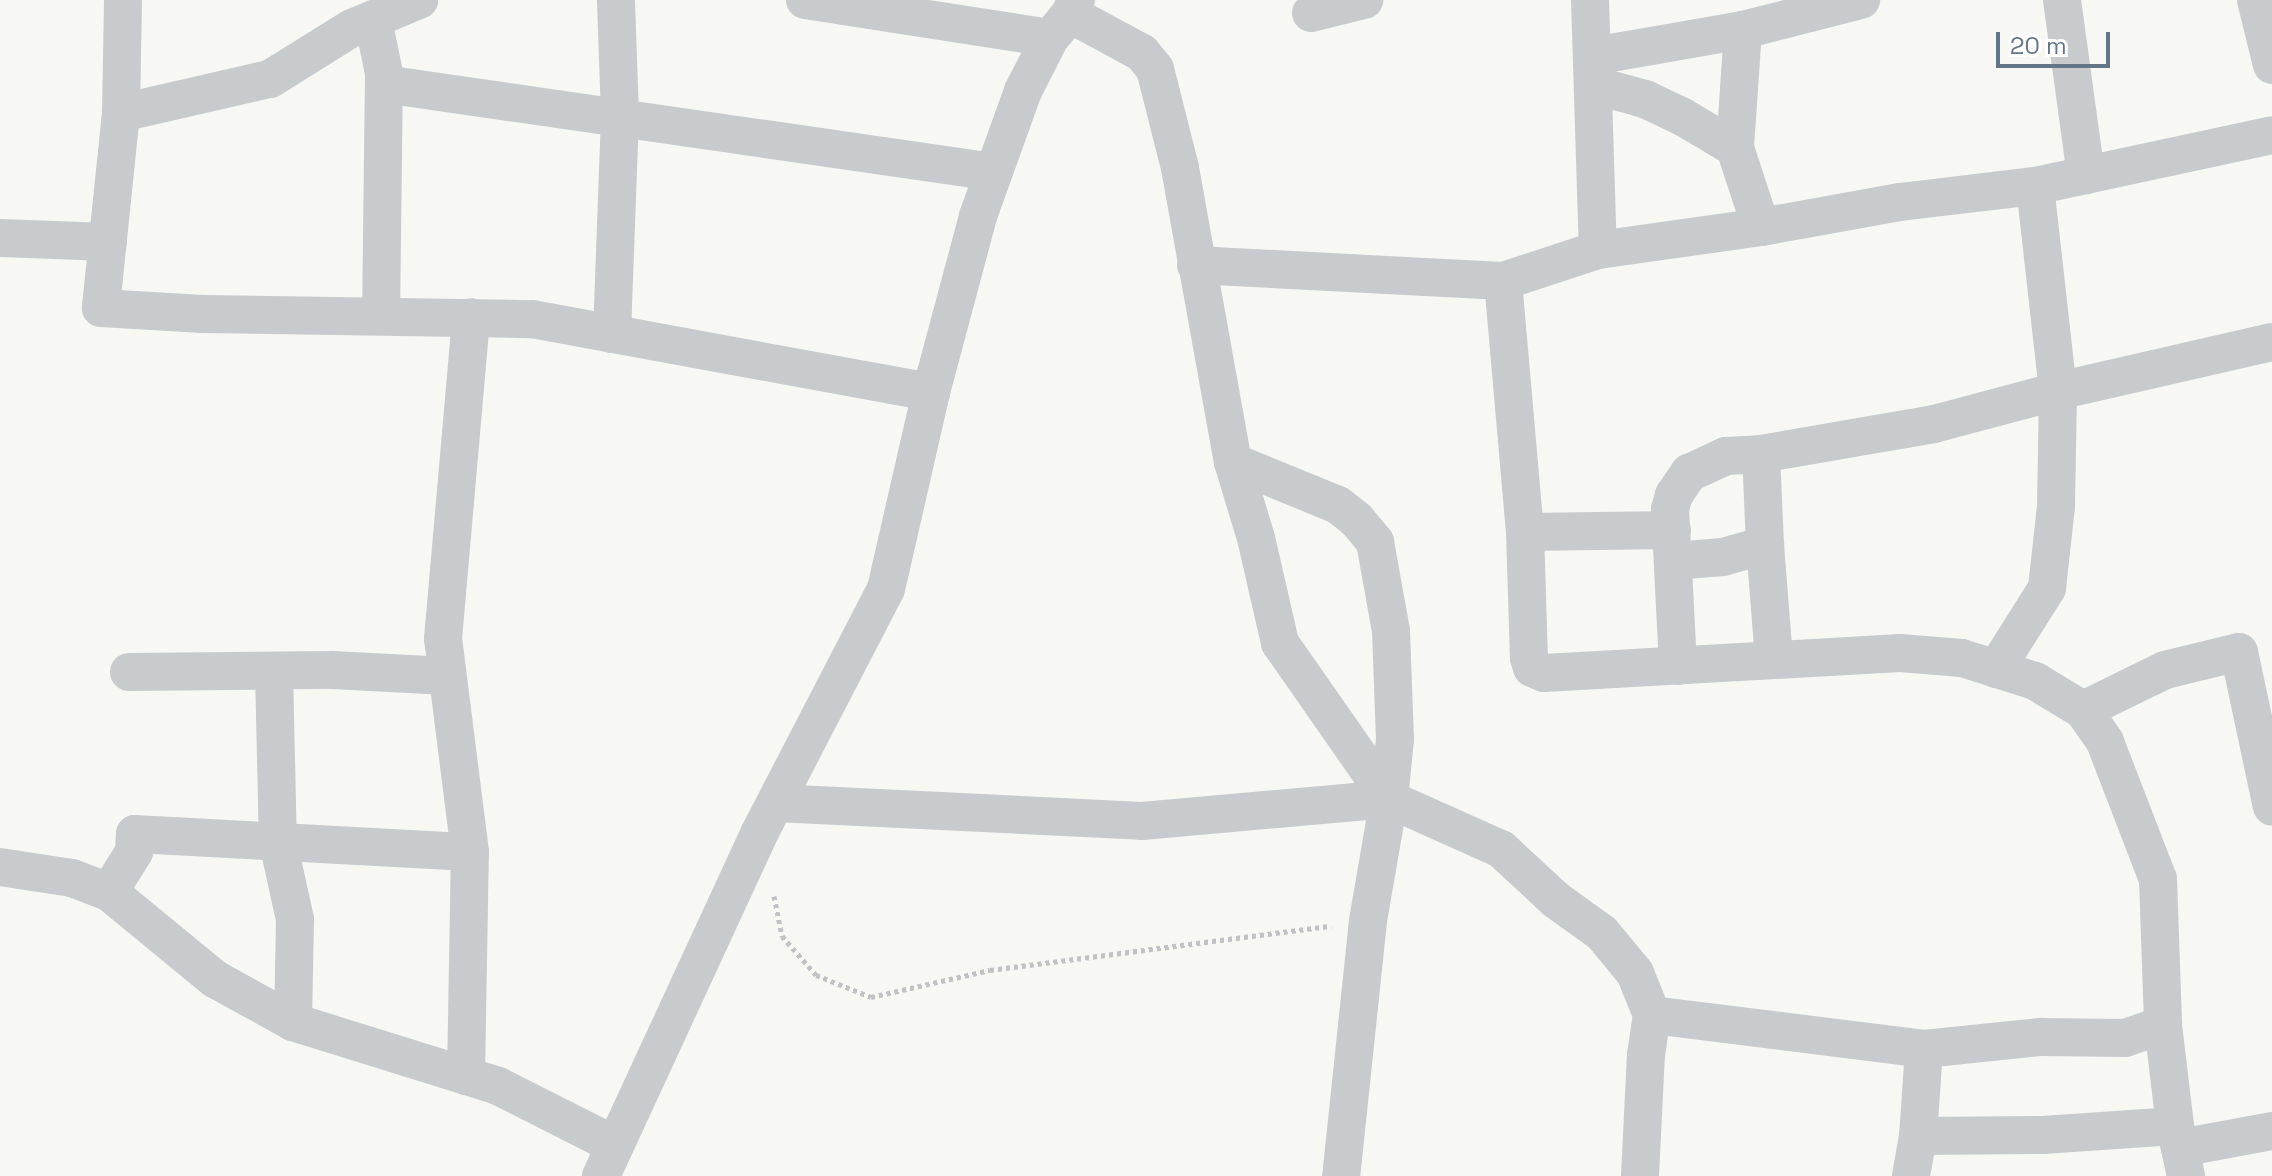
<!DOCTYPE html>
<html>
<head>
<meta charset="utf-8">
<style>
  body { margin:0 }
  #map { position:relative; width:2272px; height:1176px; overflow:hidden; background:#f7f8f4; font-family:"Space Grotesk",sans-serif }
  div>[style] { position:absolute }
  .path>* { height:5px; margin-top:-2.5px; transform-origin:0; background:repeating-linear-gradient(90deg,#c0c2c5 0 4px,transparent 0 8px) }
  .minor>* { height:38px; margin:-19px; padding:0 19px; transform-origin:19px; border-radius:19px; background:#c7cbce }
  span { translate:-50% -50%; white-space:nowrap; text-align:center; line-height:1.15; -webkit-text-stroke:8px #fff; paint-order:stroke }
  .scale { position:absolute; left:1996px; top:32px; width:114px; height:36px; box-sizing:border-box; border:4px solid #647588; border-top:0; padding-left:10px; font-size:24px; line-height:28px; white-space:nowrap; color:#647588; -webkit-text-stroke:6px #fff; paint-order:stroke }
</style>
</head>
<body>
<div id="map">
  <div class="path">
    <i style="left:774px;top:896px;width:41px;rotate:78.7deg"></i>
    <i style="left:782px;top:936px;width:52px;rotate:48.9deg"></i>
    <i style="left:816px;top:975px;width:59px;rotate:21.8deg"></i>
    <i style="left:871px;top:997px;width:122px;rotate:-12.8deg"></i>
    <i style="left:990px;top:970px;width:344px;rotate:-7.4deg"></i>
  </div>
  <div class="minor">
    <i style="left:123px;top:0;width:113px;rotate:91deg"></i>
    <i style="left:121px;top:113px;width:196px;rotate:95.9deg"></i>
    <i style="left:101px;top:308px;width:102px;rotate:3.4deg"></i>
    <i style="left:203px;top:314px;width:329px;rotate:0.9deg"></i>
    <i style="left:532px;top:319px;width:406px;rotate:10.4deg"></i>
    <i style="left:805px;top:0;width:248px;rotate:8.8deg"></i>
    <i style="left:1590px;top:0;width:250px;rotate:88.2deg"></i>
    <i style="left:2062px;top:0;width:177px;rotate:82.2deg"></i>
    <i style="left:2256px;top:0;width:67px;rotate:76.2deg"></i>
    <i style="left:1311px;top:13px;width:55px;rotate:-13.8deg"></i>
    <i style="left:1070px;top:14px;width:82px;rotate:28.4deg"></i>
    <i style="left:1142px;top:53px;width:21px;rotate:51deg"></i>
    <i style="left:1155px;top:69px;width:102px;rotate:75.8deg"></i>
    <i style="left:1180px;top:168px;width:299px;rotate:79.8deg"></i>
    <i style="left:1233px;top:462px;width:79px;rotate:73.2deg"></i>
    <i style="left:1256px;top:538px;width:108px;rotate:77.1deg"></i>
    <i style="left:1280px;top:643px;width:190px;rotate:55.1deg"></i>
    <i style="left:1389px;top:799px;width:123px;rotate:24.1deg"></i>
    <i style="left:1501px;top:849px;width:75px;rotate:42.8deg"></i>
    <i style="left:1556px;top:900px;width:57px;rotate:35.7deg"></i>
    <i style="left:1602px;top:933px;width:52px;rotate:50.5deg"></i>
    <i style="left:1635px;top:973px;width:45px;rotate:68deg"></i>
    <i style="left:1652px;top:1015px;width:274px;rotate:7.1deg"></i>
    <i style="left:1924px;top:1049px;width:87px;rotate:93.9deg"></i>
    <i style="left:1918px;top:1136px;width:41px;rotate:99.9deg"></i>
    <i style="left:373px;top:20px;width:54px;rotate:78.3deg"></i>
    <i style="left:384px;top:73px;width:242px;rotate:90.7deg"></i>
    <i style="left:1743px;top:30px;width:118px;rotate:93.9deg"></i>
    <i style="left:1735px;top:148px;width:83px;rotate:71.8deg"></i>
    <i style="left:1594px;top:56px;width:151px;rotate:-9.9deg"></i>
    <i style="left:1743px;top:30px;width:122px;rotate:-14.3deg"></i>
    <i style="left:384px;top:84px;width:616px;rotate:8.21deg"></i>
    <i style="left:1594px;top:85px;width:53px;rotate:15.4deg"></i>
    <i style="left:1645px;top:99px;width:42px;rotate:25.3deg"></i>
    <i style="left:1683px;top:117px;width:61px;rotate:30.8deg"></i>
    <i style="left:121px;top:113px;width:153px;rotate:-12.9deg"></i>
    <i style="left:270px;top:79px;width:97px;rotate:-31.9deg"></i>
    <i style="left:352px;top:28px;width:73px;rotate:-22.7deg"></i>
    <i style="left:0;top:238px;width:108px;rotate:2.1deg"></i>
    <i style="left:1196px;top:265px;width:307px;rotate:3deg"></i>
    <i style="left:1503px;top:281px;width:100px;rotate:-18.1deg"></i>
    <i style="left:1598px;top:250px;width:165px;rotate:-8deg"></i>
    <i style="left:1761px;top:227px;width:141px;rotate:-10.2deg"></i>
    <i style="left:1900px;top:202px;width:136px;rotate:-6.8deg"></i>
    <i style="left:2035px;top:186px;width:242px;rotate:-12.1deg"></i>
    <i style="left:1503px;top:281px;width:252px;rotate:85deg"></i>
    <i style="left:1525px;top:532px;width:126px;rotate:88.2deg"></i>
    <i style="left:1529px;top:658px;width:10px;rotate:73deg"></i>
    <i style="left:1532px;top:668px;width:13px;rotate:23deg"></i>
    <i style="left:1544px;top:673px;width:357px;rotate:-3.2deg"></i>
    <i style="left:1900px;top:653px;width:62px;rotate:4.6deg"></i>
    <i style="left:1962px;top:658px;width:77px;rotate:17.5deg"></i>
    <i style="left:2035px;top:681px;width:56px;rotate:31.1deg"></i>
    <i style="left:2083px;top:710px;width:39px;rotate:55deg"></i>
    <i style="left:2105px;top:742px;width:147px;rotate:68.9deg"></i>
    <i style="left:2158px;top:879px;width:146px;rotate:88deg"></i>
    <i style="left:2163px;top:1025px;width:102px;rotate:83.2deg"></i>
    <i style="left:2175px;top:1126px;width:51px;rotate:77.6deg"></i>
    <i style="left:612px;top:334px;width:218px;rotate:-87.9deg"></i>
    <i style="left:620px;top:116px;width:116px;rotate:-92deg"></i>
    <i style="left:1233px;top:462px;width:113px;rotate:22.3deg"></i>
    <i style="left:1338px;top:505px;width:23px;rotate:38deg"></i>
    <i style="left:1356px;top:519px;width:30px;rotate:50deg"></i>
    <i style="left:1375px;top:542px;width:90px;rotate:79.8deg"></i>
    <i style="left:1391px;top:631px;width:108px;rotate:87.9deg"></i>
    <i style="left:1395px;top:739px;width:60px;rotate:95.7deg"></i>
    <i style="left:1389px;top:799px;width:124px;rotate:99.8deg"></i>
    <i style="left:1368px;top:921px;width:256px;rotate:96deg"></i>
    <i style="left:1525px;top:532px;width:147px;rotate:-0.8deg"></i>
    <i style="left:1765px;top:545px;width:114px;rotate:85.5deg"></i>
    <i style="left:1674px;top:561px;width:49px;rotate:-4.7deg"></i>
    <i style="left:1723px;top:557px;width:44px;rotate:-15.9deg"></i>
    <i style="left:1765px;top:545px;width:91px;rotate:-92.5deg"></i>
    <i style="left:1761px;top:454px;width:176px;rotate:-9.8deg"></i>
    <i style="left:1934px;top:424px;width:128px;rotate:-14.9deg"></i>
    <i style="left:2058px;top:391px;width:220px;rotate:-12.9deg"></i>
    <i style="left:1678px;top:666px;width:157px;rotate:-92.9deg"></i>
    <i style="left:1670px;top:509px;width:15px;rotate:-74deg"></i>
    <i style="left:1674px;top:495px;width:27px;rotate:-56deg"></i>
    <i style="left:1689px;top:473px;width:41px;rotate:-24.7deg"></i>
    <i style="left:1726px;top:456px;width:35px;rotate:-3deg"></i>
    <i style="left:1996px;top:669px;width:96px;rotate:-57.8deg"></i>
    <i style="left:2047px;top:588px;width:81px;rotate:-83.7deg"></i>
    <i style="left:2056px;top:507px;width:116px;rotate:-89deg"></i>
    <i style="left:2058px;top:391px;width:206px;rotate:-96.4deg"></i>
    <i style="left:274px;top:671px;width:171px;rotate:88.7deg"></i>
    <i style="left:278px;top:842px;width:79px;rotate:77.6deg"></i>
    <i style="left:295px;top:919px;width:103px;rotate:91.1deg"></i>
    <i style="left:129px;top:672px;width:203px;rotate:-0.6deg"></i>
    <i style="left:332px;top:670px;width:115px;rotate:3deg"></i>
    <i style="left:2083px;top:710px;width:91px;rotate:-26deg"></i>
    <i style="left:2165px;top:670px;width:76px;rotate:-13.7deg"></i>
    <i style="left:2239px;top:652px;width:158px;rotate:78deg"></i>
    <i style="left:776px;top:803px;width:366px;rotate:2.8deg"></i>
    <i style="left:1142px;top:821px;width:248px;rotate:-5.1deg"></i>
    <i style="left:0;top:867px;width:73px;rotate:8.7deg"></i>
    <i style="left:72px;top:878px;width:40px;rotate:21deg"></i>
    <i style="left:109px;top:892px;width:137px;rotate:39.4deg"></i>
    <i style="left:215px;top:979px;width:89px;rotate:28.9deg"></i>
    <i style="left:293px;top:1022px;width:215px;rotate:17.3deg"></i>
    <i style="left:498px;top:1086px;width:131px;rotate:26.8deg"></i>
    <i style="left:109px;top:892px;width:47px;rotate:-58deg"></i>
    <i style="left:134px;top:852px;width:18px;rotate:-87deg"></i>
    <i style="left:135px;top:834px;width:335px;rotate:3.1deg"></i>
    <i style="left:1924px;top:1049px;width:118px;rotate:-5.9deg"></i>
    <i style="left:2041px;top:1037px;width:84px;rotate:0.7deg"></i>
    <i style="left:2125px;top:1038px;width:40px;rotate:-18.9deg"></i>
    <i style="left:466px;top:1076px;width:224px;rotate:-89deg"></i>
    <i style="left:470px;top:852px;width:215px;rotate:-97.2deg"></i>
    <i style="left:443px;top:639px;width:323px;rotate:-85deg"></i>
    <i style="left:1918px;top:1136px;width:125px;rotate:-0.5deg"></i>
    <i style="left:2043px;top:1135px;width:132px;rotate:-3.9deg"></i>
    <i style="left:2180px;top:1148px;width:94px;rotate:-10.5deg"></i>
    <i style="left:601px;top:1176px;width:379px;rotate:-65.2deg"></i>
    <i style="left:760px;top:832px;width:274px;rotate:-62.6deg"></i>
    <i style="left:886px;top:589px;width:202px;rotate:-77.1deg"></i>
    <i style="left:931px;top:392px;width:182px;rotate:-75deg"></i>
    <i style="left:978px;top:216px;width:133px;rotate:-70.2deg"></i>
    <i style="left:1023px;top:91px;width:59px;rotate:-63deg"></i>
    <i style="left:1050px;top:38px;width:31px;rotate:-50deg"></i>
    <i style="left:1070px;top:14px;width:15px;rotate:-67deg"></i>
    <i style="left:1640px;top:1176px;width:121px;rotate:-87.2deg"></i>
    <i style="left:1646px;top:1055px;width:40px;rotate:-81.5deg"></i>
  </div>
  <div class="scale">20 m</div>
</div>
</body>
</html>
